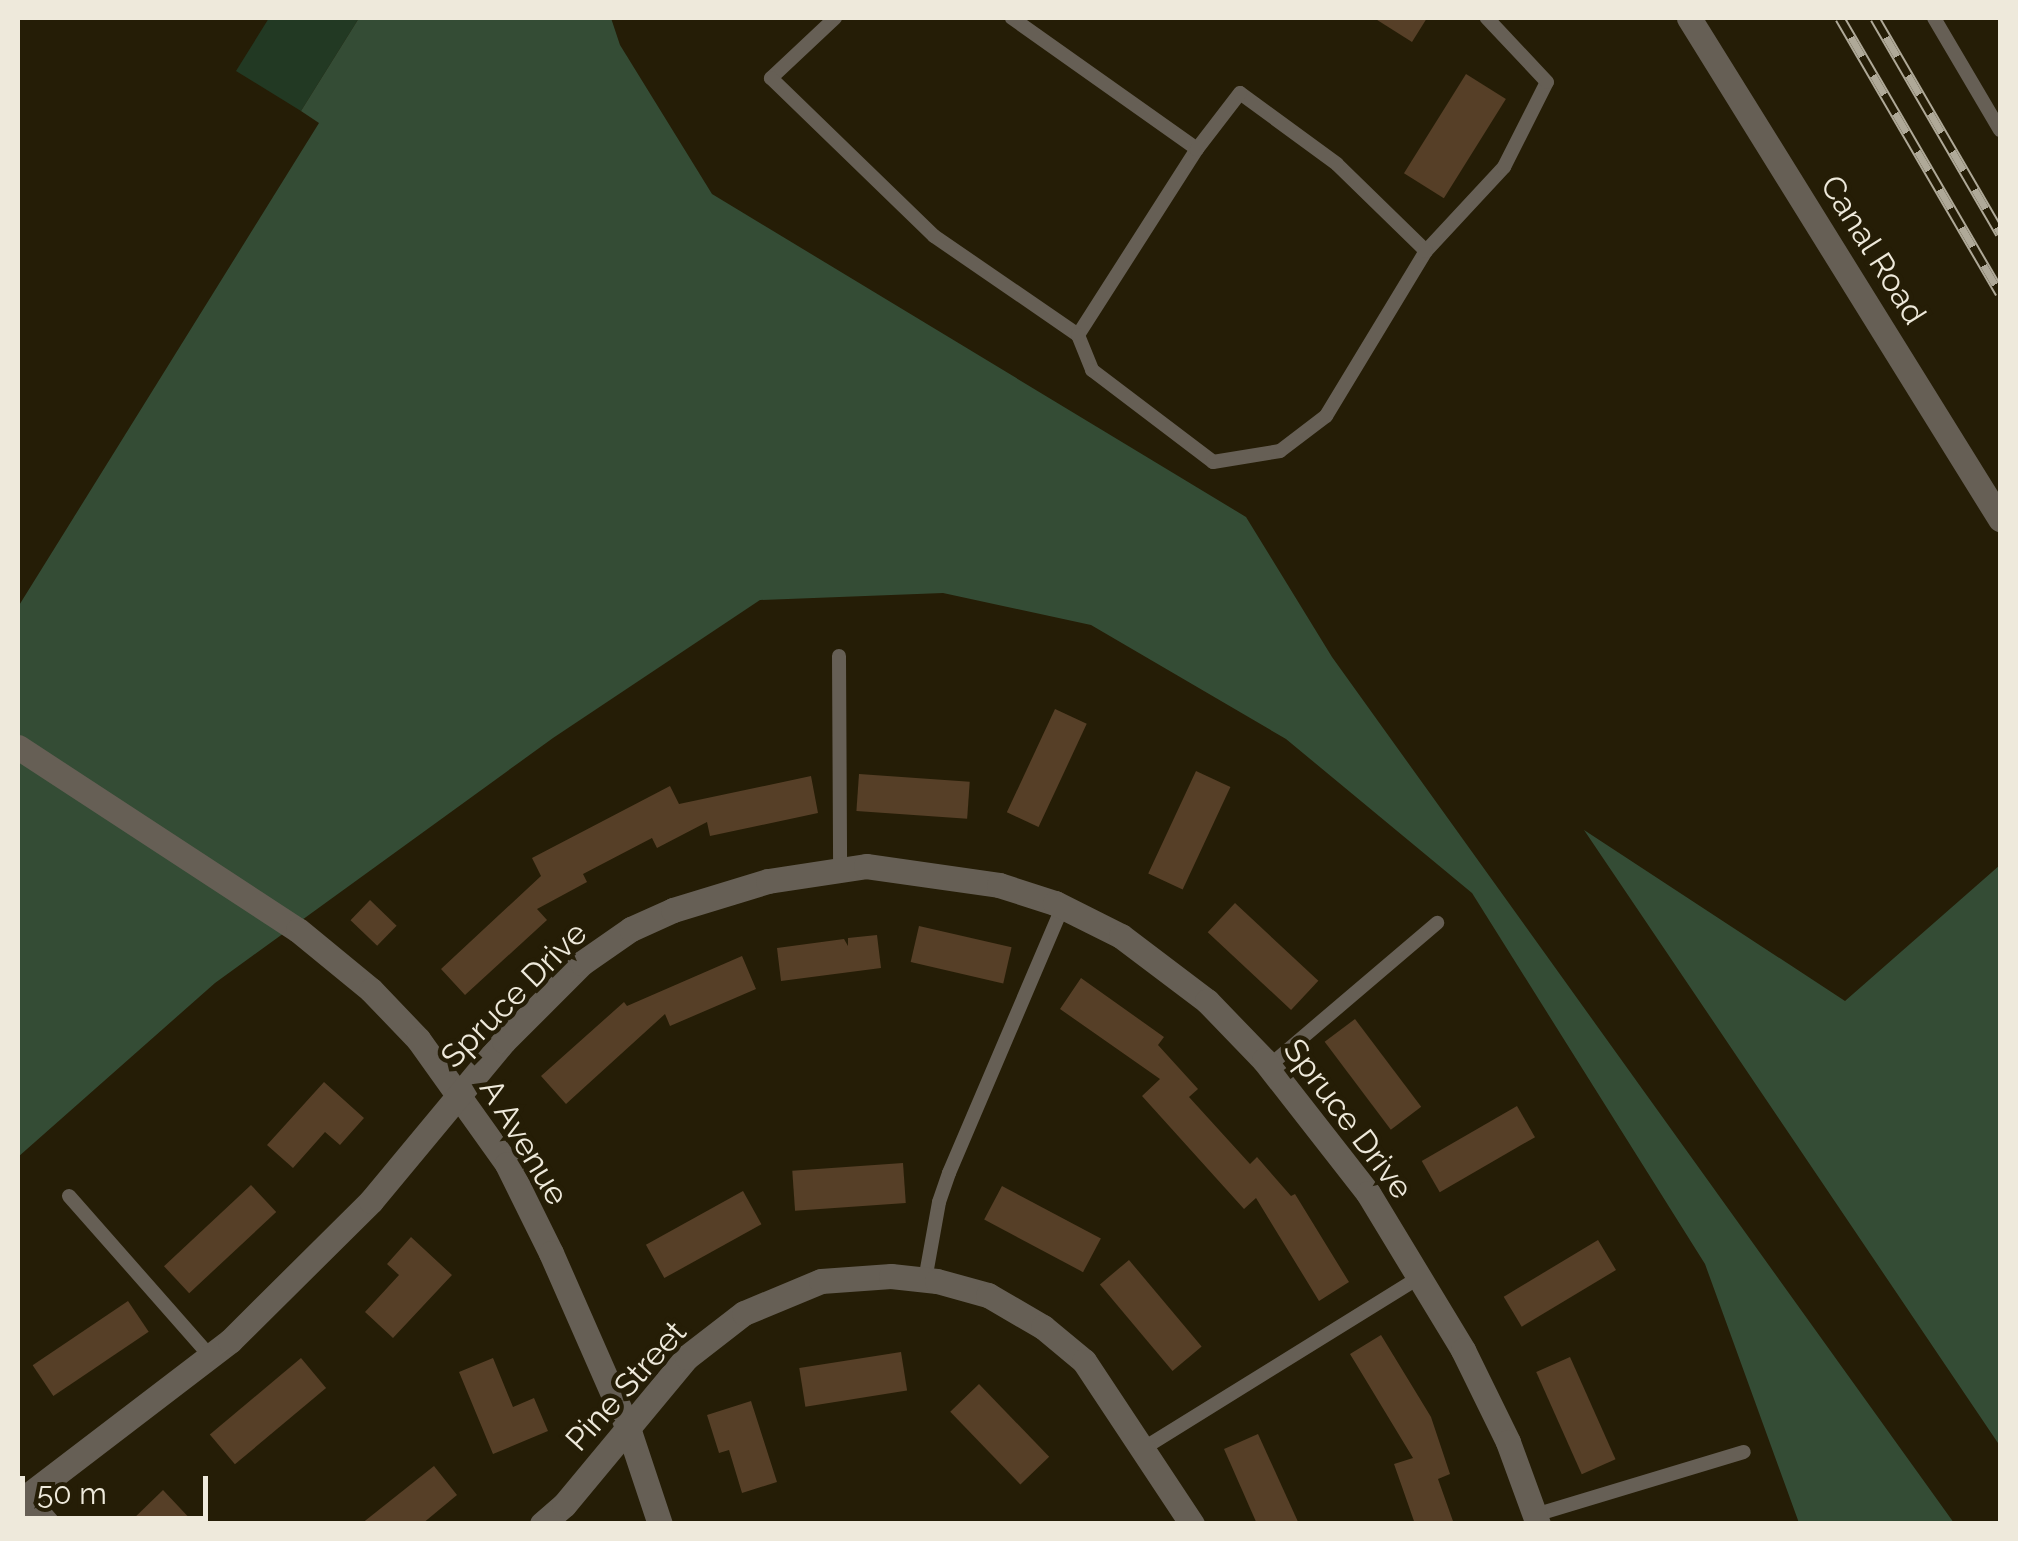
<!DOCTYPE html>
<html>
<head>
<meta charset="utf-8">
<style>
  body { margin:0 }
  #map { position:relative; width:2018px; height:1541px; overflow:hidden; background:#251d06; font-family:Raleway,sans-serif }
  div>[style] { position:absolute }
  .green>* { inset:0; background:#223923 }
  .forest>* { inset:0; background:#344c35 }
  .building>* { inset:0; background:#563f27; transform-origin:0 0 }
  .service>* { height:14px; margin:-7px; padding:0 7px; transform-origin:7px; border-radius:7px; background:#665f55 }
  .minor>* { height:25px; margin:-12.5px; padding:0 12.5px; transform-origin:12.5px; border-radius:12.5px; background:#665f55 }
  .rail>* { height:11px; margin-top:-5.5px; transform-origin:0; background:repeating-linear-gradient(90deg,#251d06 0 22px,#afa998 0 44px); box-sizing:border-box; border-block:2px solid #afa998 }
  span { translate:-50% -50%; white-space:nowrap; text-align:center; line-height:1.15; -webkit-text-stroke:9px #251d06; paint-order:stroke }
  .street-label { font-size:32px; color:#eee9db }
  .frame { position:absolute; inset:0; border:20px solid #eee9db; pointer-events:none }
  .scale { position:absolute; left:20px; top:1476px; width:188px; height:45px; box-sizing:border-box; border:5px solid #eee9db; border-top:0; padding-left:12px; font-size:30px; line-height:35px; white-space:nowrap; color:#eee9db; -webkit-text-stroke:8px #251d06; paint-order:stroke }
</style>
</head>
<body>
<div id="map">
  <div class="green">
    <i style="clip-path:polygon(269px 18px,359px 18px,301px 111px,236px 71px)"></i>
  </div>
  <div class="forest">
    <i style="clip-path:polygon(359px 18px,611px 18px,620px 45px,712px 194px,1246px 517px,1332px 657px,1954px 1523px,1799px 1523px,1705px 1264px,1472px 893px,1286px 739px,1091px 625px,943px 593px,760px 600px,553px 738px,215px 983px,18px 1157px,18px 607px,319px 123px,301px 111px)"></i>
    <i style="clip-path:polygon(1584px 830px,1845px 1001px,2000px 865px,2000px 1446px)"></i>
  </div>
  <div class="building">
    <i style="clip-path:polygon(1374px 18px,1427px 18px,1412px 42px)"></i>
    <i style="left:1466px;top:74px;width:47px;height:117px;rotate:32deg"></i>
    <i style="left:1055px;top:709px;width:35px;height:114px;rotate:25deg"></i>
    <i style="left:1196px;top:771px;width:38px;height:113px;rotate:25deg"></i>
    <i style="left:859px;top:774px;width:111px;height:37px;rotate:4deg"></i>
    <i style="clip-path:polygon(811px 776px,818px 813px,710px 836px,707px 822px,657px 848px,652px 838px,583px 874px,587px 882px,537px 909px,547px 920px,465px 995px,441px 969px,541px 876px,532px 858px,670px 786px,679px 804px)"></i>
    <i style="left:370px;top:900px;width:37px;height:28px;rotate:44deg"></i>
    <i style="left:1235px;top:903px;width:114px;height:40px;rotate:43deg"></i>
    <i style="left:919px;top:926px;width:95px;height:37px;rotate:13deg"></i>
    <i style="clip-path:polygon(877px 935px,881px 968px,781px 981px,777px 948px,844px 939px,848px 946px,848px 938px)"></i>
    <i style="clip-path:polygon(742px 956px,756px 989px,670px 1026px,665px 1014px,566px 1104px,541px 1076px,624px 1002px,627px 1006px)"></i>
    <i style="clip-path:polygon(1081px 978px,1164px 1037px,1158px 1045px,1198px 1089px,1189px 1097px,1250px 1164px,1257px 1157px,1291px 1196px,1295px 1194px,1349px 1282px,1319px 1301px,1256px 1198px,1244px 1209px,1142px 1096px,1160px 1079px,1060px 1009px)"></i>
    <i style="left:1355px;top:1019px;width:110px;height:38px;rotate:53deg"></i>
    <i style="clip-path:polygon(324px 1082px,364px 1118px,340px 1145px,325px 1132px,293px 1168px,267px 1145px)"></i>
    <i style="left:1517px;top:1106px;width:36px;height:110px;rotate:60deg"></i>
    <i style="left:903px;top:1163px;width:40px;height:111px;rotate:86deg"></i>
    <i style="left:251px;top:1185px;width:37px;height:119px;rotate:47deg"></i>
    <i style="left:1002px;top:1186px;width:112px;height:38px;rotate:28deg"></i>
    <i style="left:743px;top:1191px;width:38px;height:111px;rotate:61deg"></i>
    <i style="clip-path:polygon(411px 1237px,452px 1275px,393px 1338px,365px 1312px,399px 1275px,387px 1264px)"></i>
    <i style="left:1598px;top:1240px;width:35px;height:110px;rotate:59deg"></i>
    <i style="left:1129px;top:1260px;width:113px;height:38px;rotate:50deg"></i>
    <i style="left:128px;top:1301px;width:37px;height:115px;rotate:56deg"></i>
    <i style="clip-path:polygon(1381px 1335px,1431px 1417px,1450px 1474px,1438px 1479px,1454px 1524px,1415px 1524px,1394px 1464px,1413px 1458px,1350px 1354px)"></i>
    <i style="left:901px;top:1352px;width:39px;height:103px;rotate:81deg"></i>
    <i style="left:1570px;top:1357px;width:112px;height:37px;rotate:66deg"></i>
    <i style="left:301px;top:1358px;width:39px;height:119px;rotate:50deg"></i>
    <i style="clip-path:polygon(493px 1358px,513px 1407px,534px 1398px,548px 1431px,493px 1454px,459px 1372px)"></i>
    <i style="left:979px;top:1384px;width:101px;height:40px;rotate:46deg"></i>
    <i style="clip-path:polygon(751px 1401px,777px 1482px,742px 1493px,729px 1450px,719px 1453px,707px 1415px)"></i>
    <i style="clip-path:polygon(1258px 1434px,1299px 1524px,1257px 1524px,1224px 1449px)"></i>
    <i style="clip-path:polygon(434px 1466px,457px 1495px,422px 1524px,361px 1524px)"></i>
    <i style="clip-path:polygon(163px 1490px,195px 1524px,128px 1524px)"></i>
  </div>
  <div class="service">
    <i style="left:835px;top:18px;width:88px;rotate:136.8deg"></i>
    <i style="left:771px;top:78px;width:227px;rotate:44.1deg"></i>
    <i style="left:934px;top:236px;width:175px;rotate:34.5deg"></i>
    <i style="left:1078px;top:335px;width:221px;rotate:-57.4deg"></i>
    <i style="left:1197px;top:149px;width:227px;rotate:-144.7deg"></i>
    <i style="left:1934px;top:18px;width:130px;rotate:59.5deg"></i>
    <i style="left:1426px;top:251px;width:115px;rotate:-47.1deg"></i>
    <i style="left:1504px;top:167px;width:95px;rotate:-63.2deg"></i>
    <i style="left:1547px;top:82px;width:88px;rotate:-133.2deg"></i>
    <i style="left:1078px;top:335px;width:38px;rotate:68deg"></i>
    <i style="left:1092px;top:370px;width:152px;rotate:37.2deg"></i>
    <i style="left:1213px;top:462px;width:68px;rotate:-9.3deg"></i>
    <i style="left:1280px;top:451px;width:58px;rotate:-37.3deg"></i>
    <i style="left:1326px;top:416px;width:193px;rotate:-58.8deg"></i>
    <i style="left:1426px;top:251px;width:124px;rotate:-135.7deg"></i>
    <i style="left:1337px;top:164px;width:120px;rotate:-143.8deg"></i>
    <i style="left:1240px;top:93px;width:71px;rotate:127.5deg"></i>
    <i style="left:839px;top:656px;width:214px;rotate:89.7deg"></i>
    <i style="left:1269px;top:1066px;width:221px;rotate:-40.4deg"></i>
    <i style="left:69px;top:1196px;width:213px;rotate:48.6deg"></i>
    <i style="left:925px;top:1280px;width:79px;rotate:-79.8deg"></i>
    <i style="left:939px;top:1202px;width:31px;rotate:-71deg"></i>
    <i style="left:949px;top:1173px;width:290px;rotate:-66.9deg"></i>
    <i style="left:1144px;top:1448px;width:325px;rotate:-31.8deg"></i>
    <i style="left:1535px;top:1515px;width:218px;rotate:-16.8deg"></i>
  </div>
  <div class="minor">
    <i style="left:1689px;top:18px;width:590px;rotate:58.17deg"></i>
    <i style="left:18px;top:747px;width:334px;rotate:33.2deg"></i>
    <i style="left:298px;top:930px;width:94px;rotate:39.4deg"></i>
    <i style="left:371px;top:990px;width:68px;rotate:46.2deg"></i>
    <i style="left:418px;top:1039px;width:153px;rotate:54.5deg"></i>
    <i style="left:507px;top:1164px;width:99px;rotate:63.7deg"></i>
    <i style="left:551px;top:1253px;width:191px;rotate:66.3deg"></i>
    <i style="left:628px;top:1428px;width:101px;rotate:71.6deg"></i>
    <i style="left:25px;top:1498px;width:35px;rotate:49deg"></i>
    <i style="left:18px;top:1503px;width:267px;rotate:-37.4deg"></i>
    <i style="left:230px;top:1341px;width:199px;rotate:-44.8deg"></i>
    <i style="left:371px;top:1201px;width:208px;rotate:-50.3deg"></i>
    <i style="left:504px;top:1041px;width:110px;rotate:-45deg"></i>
    <i style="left:582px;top:963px;width:60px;rotate:-34.8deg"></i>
    <i style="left:631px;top:929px;width:46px;rotate:-24.3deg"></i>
    <i style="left:673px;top:910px;width:99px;rotate:-17deg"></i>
    <i style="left:768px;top:881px;width:99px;rotate:-8.7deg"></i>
    <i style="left:866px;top:866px;width:134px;rotate:8.1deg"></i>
    <i style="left:999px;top:885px;width:59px;rotate:17.8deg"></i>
    <i style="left:1055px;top:903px;width:74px;rotate:26.6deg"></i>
    <i style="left:1121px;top:936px;width:108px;rotate:37.1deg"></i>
    <i style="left:1207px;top:1001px;width:82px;rotate:46deg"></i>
    <i style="left:1264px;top:1060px;width:169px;rotate:52deg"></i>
    <i style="left:1368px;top:1193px;width:184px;rotate:58.8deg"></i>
    <i style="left:1463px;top:1350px;width:102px;rotate:63.9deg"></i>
    <i style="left:1508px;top:1442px;width:87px;rotate:69.9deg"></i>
    <i style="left:542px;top:1524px;width:29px;rotate:-41deg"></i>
    <i style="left:564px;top:1505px;width:192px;rotate:-50.3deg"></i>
    <i style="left:687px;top:1357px;width:72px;rotate:-37.7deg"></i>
    <i style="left:744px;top:1313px;width:83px;rotate:-22.6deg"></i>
    <i style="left:821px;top:1281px;width:70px;rotate:-4.1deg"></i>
    <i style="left:891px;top:1276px;width:46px;rotate:6.2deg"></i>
    <i style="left:937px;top:1281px;width:53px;rotate:15.4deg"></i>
    <i style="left:988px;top:1295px;width:64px;rotate:30.2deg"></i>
    <i style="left:1043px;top:1327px;width:53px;rotate:39.7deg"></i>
    <i style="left:1084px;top:1361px;width:196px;rotate:56.5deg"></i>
  </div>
  <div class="rail">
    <i style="left:1840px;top:18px;width:318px;rotate:59.8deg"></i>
    <i style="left:1875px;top:18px;width:249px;rotate:59.8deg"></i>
  </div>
  <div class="street-label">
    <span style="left:1873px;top:250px;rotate:58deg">Canal Road</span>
    <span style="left:514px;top:995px;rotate:-45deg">Spruce Drive</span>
    <span style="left:1348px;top:1119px;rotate:53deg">Spruce Drive</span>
    <span style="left:524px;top:1142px;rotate:59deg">A Avenue</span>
    <span style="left:626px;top:1386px;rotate:-48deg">Pine Street</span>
  </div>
  <div class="frame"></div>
  <div class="scale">50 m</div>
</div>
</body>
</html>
